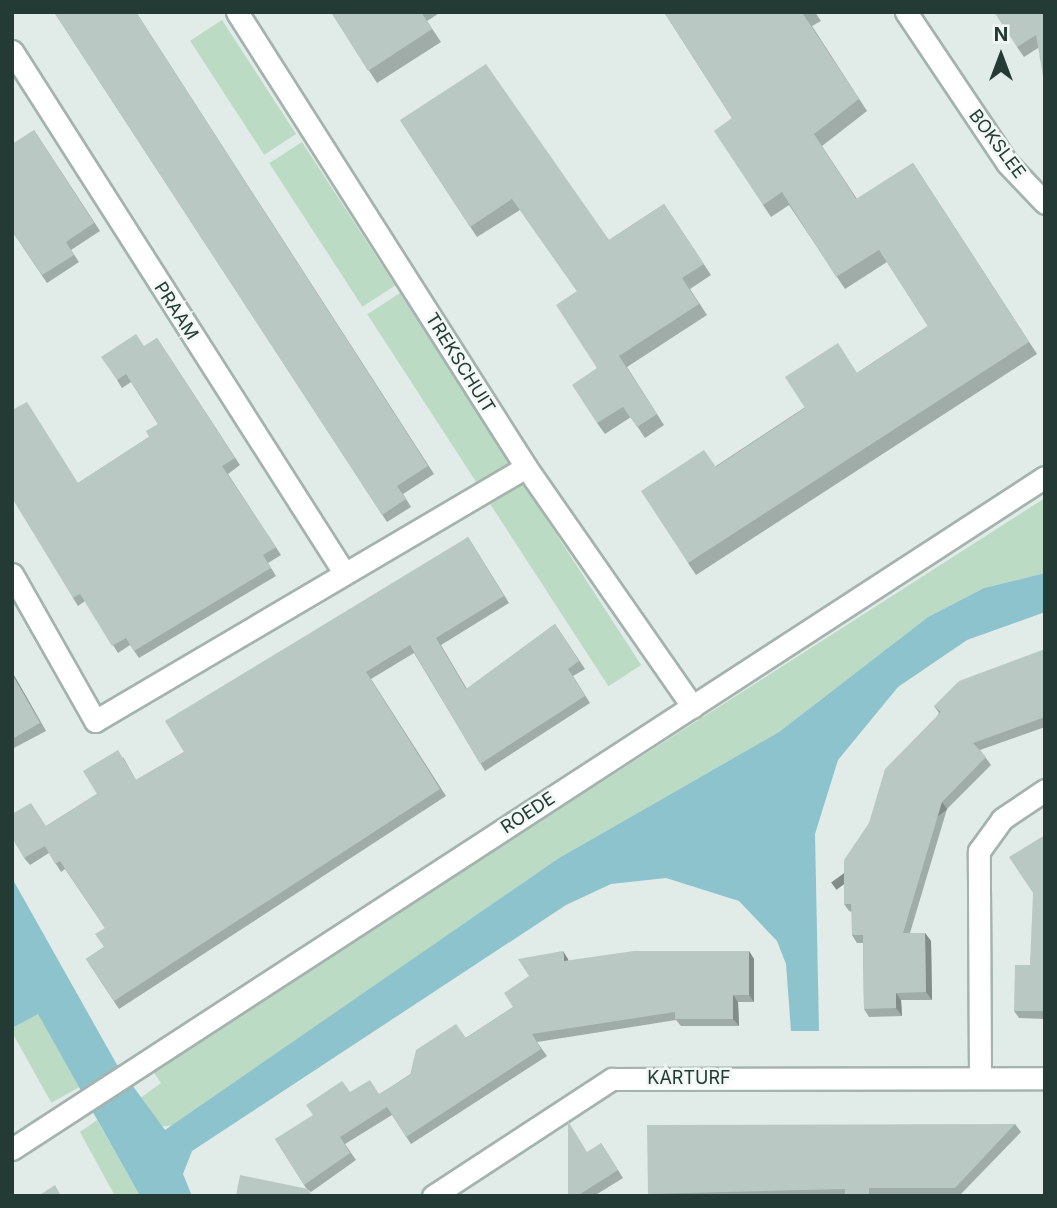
<!DOCTYPE html>
<html>
<head>
<meta charset="utf-8">
<style>
  body { margin:0 }
  #map { position:relative; width:1057px; height:1208px; overflow:hidden; background:#e1ebe7; font-family:Inter,sans-serif }
  div>[style] { position:absolute }
  .green>* { inset:0; background:#bcdbc4; transform-origin:0 0 }
  .water>* { inset:0; background:#8dc3cd }
  .roads { filter:drop-shadow(2px 0 #a4b3ae) drop-shadow(-2px 0 #a4b3ae) drop-shadow(0 2px #a4b3ae) drop-shadow(0 -2px #a4b3ae) }
  .minor>* { height:21px; margin:-10.5px; padding:0 10.5px; transform-origin:10.5px; border-radius:10.5px; background:#fff }
  .wall>* { inset:0; background:#a0aca8 }
  .shaded-wall>* { inset:0; background:#828c88; transform-origin:0 0 }
  .building>* { inset:0; background:#bac8c3 }
  span { translate:-50% -50%; white-space:nowrap; text-align:center; line-height:1.15; -webkit-text-stroke:5px #f2f8f5; paint-order:stroke }
  .street-label { font-size:18px; color:#233b34 }
  .frame { position:absolute; inset:0; border:14px solid #233b34; pointer-events:none }
  .north { position:absolute; left:966px; top:21px; width:70px; height:70px; -webkit-text-stroke:5px #f2f8f5; paint-order:stroke; rotate:0deg; font-size:19px; font-weight:700; line-height:28px; text-align:center; color:#233b34 }
  .north::after { content:''; display:block; margin:auto; width:24px; height:32px; background:#233b34; clip-path:polygon(50% 0,100% 100%,50% 72%,0 100%) }
</style>
</head>
<body>
<div id="map">
  <div class="green">
    <i style="left:222px;top:20px;width:136px;height:38px;rotate:57deg"></i>
    <i style="left:302px;top:142px;width:171px;height:39px;rotate:57deg"></i>
    <i style="left:400px;top:293px;width:202px;height:39px;rotate:57deg"></i>
    <i style="left:523px;top:483px;width:217px;height:39px;rotate:57deg"></i>
    <i style="clip-path:polygon(1045px 498px,1045px 573px,984px 588px,928px 617px,779px 732px,559px 858px,175px 1125px,157px 1127px,139px 1099px,161px 1083px,152px 1070px)"></i>
    <i style="left:38px;top:1013px;width:85px;height:32px;rotate:61deg"></i>
    <i style="clip-path:polygon(97px 1120px,140px 1196px,115px 1196px,80px 1132px)"></i>
  </div>
  <div class="water">
    <i style="clip-path:polygon(1045px 573px,1045px 612px,967px 640px,898px 687px,838px 760px,815px 834px,819px 1031px,791px 1031px,786px 964px,777px 941px,739px 901px,666px 878px,611px 884px,566px 905px,192px 1151px,183px 1174px,192px 1196px,140px 1196px,38px 1014px,12px 1028px,12px 878px,116px 1063px,165px 1130px,559px 858px,779px 732px,928px 617px,984px 588px)"></i>
  </div>
  <div class="roads">
    <div class="minor">
      <i style="left:237px;top:12px;width:539px;rotate:57.58deg"></i>
      <i style="left:526px;top:467px;width:292px;rotate:55.2deg"></i>
      <i style="left:906px;top:12px;width:182px;rotate:56.2deg"></i>
      <i style="left:1007px;top:163px;width:55px;rotate:46.5deg"></i>
      <i style="left:12px;top:51px;width:616px;rotate:57.52deg"></i>
      <i style="left:12px;top:574px;width:169px;rotate:60.5deg"></i>
      <i style="left:95px;top:721px;width:500px;rotate:-30.51deg"></i>
      <i style="left:980px;top:1078px;width:227px;rotate:-90.3deg"></i>
      <i style="left:979px;top:851px;width:39px;rotate:-54deg"></i>
      <i style="left:1002px;top:819px;width:52px;rotate:-34deg"></i>
      <i style="left:12px;top:1149px;width:1232px;rotate:-33.05deg"></i>
      <i style="left:433px;top:1196px;width:214px;rotate:-33.2deg"></i>
      <i style="left:612px;top:1079px;width:433px;rotate:-0.1deg"></i>
    </div>
  </div>
  <div class="wall">
    <i style="clip-path:polygon(54px 12px,136px 12px,434px 474px,403px 494px,411px 507px,387px 522px)"></i>
    <i style="clip-path:polygon(331px 12px,441px 12px,427px 21px,441px 42px,377px 83px)"></i>
    <i style="clip-path:polygon(664px 12px,815px 12px,821px 21px,812px 26px,867px 111px,822px 146px,857px 199px,913px 163px,1037px 354px,696px 575px,688px 563px,716px 466px,928px 326px,887px 262px,845px 289px,789px 205px,771px 217px,763px 205px,732px 118px)"></i>
    <i style="clip-path:polygon(1045px 12px,1038px 48px,1024px 57px,1017px 47px)"></i>
    <i style="clip-path:polygon(400px 120px,609px 240px,664px 204px,711px 275px,690px 289px,707px 315px,627px 367px,664px 425px,645px 438px,631px 417px,605px 434px,597px 423px,597px 368px,577px 291px,520px 210px,477px 237px)"></i>
    <i style="clip-path:polygon(34px 130px,100px 231px,71px 250px,79px 262px,47px 283px,12px 231px)"></i>
    <i style="clip-path:polygon(157px 338px,240px 465px,228px 474px,281px 555px,268px 563px,276px 576px,139px 658px,130px 645px,118px 653px,85px 601px,78px 606px,73px 598px,78px 483px,149px 437px,158px 424px,131px 382px,122px 388px,117px 380px,145px 346px)"></i>
    <i style="clip-path:polygon(468px 537px,509px 603px,441px 645px,467px 689px,555px 624px,585px 669px,573px 676px,590px 703px,485px 771px,414px 653px,371px 679px,446px 796px,119px 1009px,86px 959px,104px 947px,105px 928px,65px 869px,61px 872px,49px 853px,30px 865px,24px 858px,46px 826px,97px 794px,123px 757px,136px 780px,184px 752px)"></i>
    <i style="clip-path:polygon(1045px 649px,1045px 727px,980px 750px,991px 765px,947px 809px,910px 933px,925px 933px,931px 941px,932px 1000px,901px 1000px,902px 1016px,869px 1017px,864px 1009px,863px 943px,857px 943px,852px 935px,852px 912px,849px 911px,844px 904px,869px 823px,939px 713px,934px 706px)"></i>
    <i style="clip-path:polygon(12px 672px,46px 731px,12px 749px)"></i>
    <i style="clip-path:polygon(1045px 835px,1045px 1019px,1019px 1018px,1014px 1011px,1030px 965px)"></i>
    <i style="clip-path:polygon(749px 951px,754px 959px,754px 1002px,738px 1002px,739px 1026px,681px 1026px,676px 1020px,537px 1042px,547px 1056px,411px 1144px,392px 1115px,345px 1144px,356px 1160px,311px 1192px,306px 1188px,275px 1139px,380px 1094px,513px 1007px,568px 959px,568px 961px)"></i>
    <i style="clip-path:polygon(1015px 1124px,1021px 1132px,960px 1195px,649px 1196px,648px 1194px)"></i>
    <i style="clip-path:polygon(601px 1143px,623px 1178px,594px 1196px,568px 1196px)"></i>
  </div>
  <div class="shaded-wall">
    <i style="clip-path:polygon(12px 672px,46px 731px,12px 674px)"></i>
    <i style="left:942px;top:802px;width:9px;height:137px;rotate:54deg"></i>
    <i style="clip-path:polygon(925px 933px,931px 941px,932px 1000px,926px 992px)"></i>
    <i style="clip-path:polygon(563px 951px,568px 959px,570px 969px,564px 961px)"></i>
    <i style="clip-path:polygon(749px 951px,754px 959px,754px 1002px,749px 995px)"></i>
    <i style="clip-path:polygon(896px 993px,901px 1000px,902px 1016px,896px 1008px)"></i>
    <i style="clip-path:polygon(733px 995px,738px 1002px,739px 1026px,733px 1019px)"></i>
  </div>
  <div class="building">
    <i style="clip-path:polygon(54px 12px,136px 12px,428px 466px,397px 486px,406px 499px,382px 515px)"></i>
    <i style="clip-path:polygon(331px 12px,421px 12px,432px 29px,368px 71px)"></i>
    <i style="clip-path:polygon(664px 12px,807px 12px,803px 14px,859px 99px,814px 134px,856px 199px,913px 163px,1029px 342px,688px 563px,641px 491px,704px 450px,716px 467px,805px 408px,785px 377px,838px 343px,857px 373px,928px 326px,879px 250px,836px 277px,782px 192px,763px 205px,714px 131px,732px 118px)"></i>
    <i style="clip-path:polygon(994px 12px,1045px 12px,1045px 88px,1036px 35px,1017px 47px)"></i>
    <i style="clip-path:polygon(486px 64px,609px 240px,664px 204px,704px 264px,682px 278px,699px 304px,619px 356px,657px 414px,637px 427px,623px 407px,597px 423px,572px 385px,597px 368px,556px 305px,577px 291px,512px 199px,470px 227px,400px 120px)"></i>
    <i style="clip-path:polygon(34px 130px,94px 223px,66px 242px,74px 255px,42px 275px,12px 231px,12px 144px)"></i>
    <i style="clip-path:polygon(136px 334px,144px 346px,157px 338px,235px 458px,222px 466px,276px 547px,263px 555px,271px 568px,134px 651px,126px 638px,112px 646px,80px 594px,73px 598px,12px 498px,12px 410px,27px 402px,78px 483px,149px 437px,146px 431px,158px 424px,126px 374px,117px 380px,101px 357px)"></i>
    <i style="clip-path:polygon(468px 537px,504px 596px,436px 638px,466px 689px,555px 624px,579px 661px,568px 669px,585px 696px,480px 764px,410px 645px,366px 672px,440px 789px,114px 1001px,86px 959px,104px 947px,95px 934px,105px 928px,60px 861px,55px 864px,45px 846px,24px 858px,12px 838px,12px 814px,31px 803px,46px 826px,97px 794px,83px 771px,118px 750px,136px 780px,184px 752px,165px 721px)"></i>
    <i style="clip-path:polygon(1045px 649px,1045px 717px,973px 743px,986px 757px,942px 802px,903px 933px,925px 933px,926px 992px,896px 993px,896px 1008px,864px 1009px,863px 935px,852px 935px,851px 904px,844px 904px,844px 860px,869px 823px,885px 769px,941px 712px,934px 706px,959px 681px)"></i>
    <i style="clip-path:polygon(12px 674px,40px 723px,12px 739px)"></i>
    <i style="clip-path:polygon(1045px 835px,1045px 1011px,1014px 1011px,1015px 965px,1030px 965px,1033px 893px,1009px 857px)"></i>
    <i style="clip-path:polygon(563px 951px,564px 961px,634px 951px,749px 951px,749px 995px,733px 995px,733px 1019px,675px 1019px,675px 1012px,532px 1034px,541px 1049px,406px 1137px,387px 1107px,340px 1137px,350px 1153px,304px 1185px,275px 1139px,313px 1115px,306px 1105px,342px 1081px,350px 1092px,370px 1080px,379px 1094px,410px 1075px,416px 1050px,456px 1024px,466px 1038px,513px 1007px,504px 993px,529px 976px,518px 959px)"></i>
    <i style="clip-path:polygon(568px 1121px,587px 1152px,601px 1143px,618px 1170px,577px 1196px,568px 1196px)"></i>
    <i style="clip-path:polygon(1015px 1124px,955px 1188px,869px 1188px,869px 1196px,845px 1196px,845px 1189px,648px 1194px,647px 1125px)"></i>
    <i style="clip-path:polygon(240px 1175px,308px 1189px,312px 1196px,236px 1196px)"></i>
    <i style="clip-path:polygon(55px 1185px,61px 1196px,38px 1196px)"></i>
  </div>
  <div class="street-label">
    <span style="left:997px;top:144px;rotate:53deg">BOKSLEE</span>
    <span style="left:176px;top:311px;rotate:57deg">PRAAM</span>
    <span style="left:460px;top:363px;rotate:58deg">TREKSCHUIT</span>
    <span style="left:528px;top:813px;rotate:-33deg">ROEDE</span>
    <span style="left:689px;top:1078px">KARTURF</span>
  </div>
  <div class="frame"></div>
  <div class="north">N</div>
</div>
</body>
</html>
